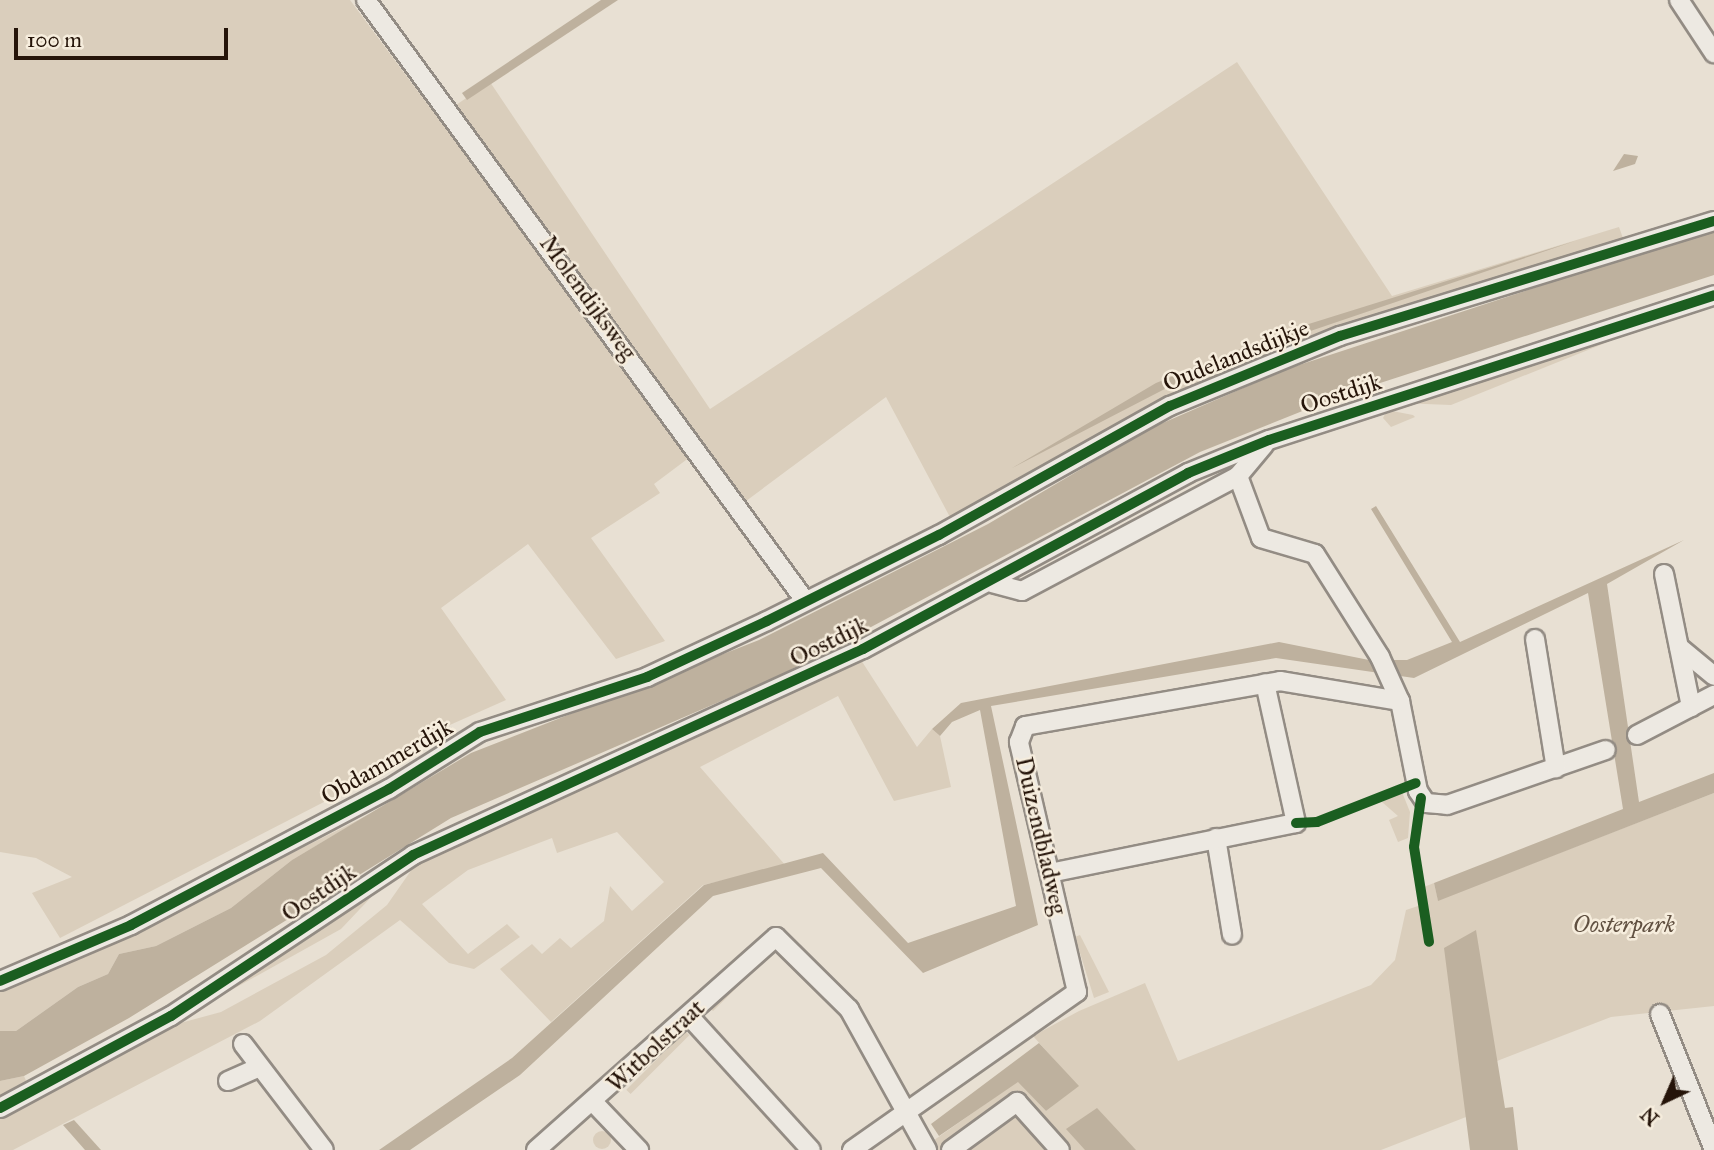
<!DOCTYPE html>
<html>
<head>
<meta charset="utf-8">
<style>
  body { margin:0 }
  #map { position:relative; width:1714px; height:1150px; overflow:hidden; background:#e8e0d3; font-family:"IM FELL Great Primer",serif }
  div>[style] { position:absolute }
  .green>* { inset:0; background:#dacebc; transform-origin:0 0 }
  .round { border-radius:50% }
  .water>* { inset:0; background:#beb19e }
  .roads { filter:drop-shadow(2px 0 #938c84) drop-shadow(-2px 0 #938c84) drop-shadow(0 2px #938c84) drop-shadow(0 -2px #938c84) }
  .minor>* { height:18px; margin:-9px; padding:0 9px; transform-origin:9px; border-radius:9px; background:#ede9e2 }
  .cycleway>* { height:10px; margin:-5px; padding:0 5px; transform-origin:5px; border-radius:5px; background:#1b5e20 }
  span { translate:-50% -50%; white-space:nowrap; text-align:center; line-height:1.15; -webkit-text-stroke:5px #f6eddd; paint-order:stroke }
  .street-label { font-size:24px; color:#251409 }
  .park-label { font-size:24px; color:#605041; font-style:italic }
  .north { position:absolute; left:1630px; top:1066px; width:70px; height:70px; -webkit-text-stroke:5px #f6eddd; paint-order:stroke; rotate:224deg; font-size:19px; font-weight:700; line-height:28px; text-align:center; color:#251409 }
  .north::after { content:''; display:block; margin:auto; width:24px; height:32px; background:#251409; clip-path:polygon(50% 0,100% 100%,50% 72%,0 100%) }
  .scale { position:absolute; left:14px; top:28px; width:214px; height:32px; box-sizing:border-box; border:4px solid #251409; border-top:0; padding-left:9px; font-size:21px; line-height:24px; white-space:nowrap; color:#251409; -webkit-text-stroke:5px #f6eddd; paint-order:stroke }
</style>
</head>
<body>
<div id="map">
  <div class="green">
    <i style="clip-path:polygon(0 0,350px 0,690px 457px,654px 484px,660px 493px,591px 538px,665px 641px,616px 659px,528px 544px,441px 608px,506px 700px,443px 728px,355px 786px,60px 938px,32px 893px,72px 877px,36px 858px,0 852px)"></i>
    <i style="clip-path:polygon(1237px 62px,1392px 296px,1619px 227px,1624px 241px,1133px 417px,951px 519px,886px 397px,746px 501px,456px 105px,490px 82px,710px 409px)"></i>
    <i style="clip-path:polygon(1645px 327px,1451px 405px,1399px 403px)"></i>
    <i style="clip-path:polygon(1387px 410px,1413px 415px,1415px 417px,1391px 427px,1383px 418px)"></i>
    <i style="clip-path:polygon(861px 660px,917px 747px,932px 729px,940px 736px,951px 787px,894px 801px,838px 696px,700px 767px,786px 866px,703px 885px,551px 1022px,500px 969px,532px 944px,542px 954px,560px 938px,571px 948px,604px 921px,610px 886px,632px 911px,664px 882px,617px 832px,557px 853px,552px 838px,468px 870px,422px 904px,468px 954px,507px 924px,520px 937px,474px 969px,449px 963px,400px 920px,260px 1021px,13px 1150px,0 1150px,0 1119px,173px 1025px,221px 1012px,326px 955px,387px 905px,417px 862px)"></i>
    <i style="clip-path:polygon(1402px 792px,1410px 812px,1408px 838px,1398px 842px,1389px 820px,1398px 816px,1382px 802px)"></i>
    <i style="clip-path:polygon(1714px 793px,1714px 1006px,1611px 1017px,1497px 1061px,1466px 1117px,1381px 1150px,920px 1150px,1018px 1081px,1046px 1111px,1078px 1086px,1033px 1036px,1079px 1011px,1145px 983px,1178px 1061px,1371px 985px,1395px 960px,1406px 910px,1427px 903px,1424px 887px,1434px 883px,1438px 900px)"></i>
    <i style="clip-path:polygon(370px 814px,292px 860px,231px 908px,156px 946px,119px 954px,108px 974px,78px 987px,16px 1031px,0 1031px,0 987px,104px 947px)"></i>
    <i style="clip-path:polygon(395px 872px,341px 929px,201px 1007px)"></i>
    <i style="clip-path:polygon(1080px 935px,1109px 992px,1094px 998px,1075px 937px)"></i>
    <i style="clip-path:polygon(765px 952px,769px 956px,713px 1011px,710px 1008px)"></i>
    <i style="left:685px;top:1031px;width:6px;height:83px;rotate:45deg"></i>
    <i style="clip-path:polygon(24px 1076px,27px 1083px,0 1099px,0 1081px)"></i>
    <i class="round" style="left:593px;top:1131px;width:18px;height:18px"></i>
  </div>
  <div class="water">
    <i style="clip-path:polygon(601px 0,618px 0,467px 100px,462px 93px)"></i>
    <i style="clip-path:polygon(1624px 154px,1638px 156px,1635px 164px,1613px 171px)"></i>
    <i style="clip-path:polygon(1714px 229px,1714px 275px,1340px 396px,1200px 452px,779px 676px,451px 818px,129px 1018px,24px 1076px,0 1081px,0 1031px,16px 1031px,78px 987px,108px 974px,119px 954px,156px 946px,231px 908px,292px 860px,471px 753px,759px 640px,988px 524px,1149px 429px,1287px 369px)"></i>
    <i style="clip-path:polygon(1575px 241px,1213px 364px,1012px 468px,1156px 383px,1283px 332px)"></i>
    <i style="clip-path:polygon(1376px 506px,1460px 642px,1684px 540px,1607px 584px,1639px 802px,1714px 773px,1714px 793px,1438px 901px,1434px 883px,1623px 809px,1588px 593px,1414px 678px,1276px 658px,991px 706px,1038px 925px,923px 973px,821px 868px,713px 896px,520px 1075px,410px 1150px,379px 1150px,512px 1058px,704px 885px,823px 853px,908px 943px,1016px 906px,980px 710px,952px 722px,940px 736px,932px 729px,961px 703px,1279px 642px,1369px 660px,1407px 660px,1452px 642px,1371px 509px)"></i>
    <i style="clip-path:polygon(1476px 930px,1505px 1108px,1513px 1107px,1518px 1150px,1470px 1150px,1444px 948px)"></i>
    <i style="clip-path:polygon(1039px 1043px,1079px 1086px,1046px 1111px,1018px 1082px,939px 1136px,931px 1124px)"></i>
    <i style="clip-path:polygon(1097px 1108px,1136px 1150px,1085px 1150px,1066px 1129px)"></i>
    <i style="clip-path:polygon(74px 1120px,101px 1150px,85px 1150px,63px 1125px)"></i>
  </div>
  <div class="roads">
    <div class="minor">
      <i style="left:366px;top:0;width:742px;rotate:53.83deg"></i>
      <i style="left:1679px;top:0;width:64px;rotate:56.6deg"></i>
      <i style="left:1264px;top:445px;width:40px;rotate:130deg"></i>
      <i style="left:1238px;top:476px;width:66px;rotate:69.6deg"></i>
      <i style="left:1261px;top:538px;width:56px;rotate:16.5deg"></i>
      <i style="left:1315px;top:554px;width:122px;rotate:57.7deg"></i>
      <i style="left:1380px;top:657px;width:48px;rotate:65.6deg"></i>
      <i style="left:1400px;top:701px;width:92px;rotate:78.7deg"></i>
      <i style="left:1418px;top:791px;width:14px;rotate:56deg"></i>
      <i style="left:1426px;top:803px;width:21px;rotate:5deg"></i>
      <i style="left:1447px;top:805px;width:168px;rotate:-19.1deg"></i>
      <i style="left:1664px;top:574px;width:136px;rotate:78.5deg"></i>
      <i style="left:992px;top:583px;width:31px;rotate:15deg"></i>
      <i style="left:1022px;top:591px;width:245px;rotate:-28deg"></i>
      <i style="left:1535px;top:639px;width:131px;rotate:80.8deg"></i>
      <i style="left:1679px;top:647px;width:45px;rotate:39.6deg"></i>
      <i style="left:1637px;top:735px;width:87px;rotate:-27.5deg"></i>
      <i style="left:1216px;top:838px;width:98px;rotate:80.6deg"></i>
      <i style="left:1050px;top:873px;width:251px;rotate:-11.5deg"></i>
      <i style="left:1296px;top:823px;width:143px;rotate:-102.5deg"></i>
      <i style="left:0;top:981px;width:142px;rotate:-23.1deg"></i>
      <i style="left:131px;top:925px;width:292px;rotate:-27.8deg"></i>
      <i style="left:389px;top:789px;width:107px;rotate:-32.1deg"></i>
      <i style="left:480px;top:732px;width:176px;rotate:-18.2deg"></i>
      <i style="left:647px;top:677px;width:132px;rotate:-25deg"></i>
      <i style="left:767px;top:621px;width:192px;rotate:-26.6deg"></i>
      <i style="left:939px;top:535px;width:265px;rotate:-29.2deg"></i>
      <i style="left:1170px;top:406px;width:184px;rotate:-22.4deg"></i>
      <i style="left:1340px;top:336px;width:391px;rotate:-17.1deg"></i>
      <i style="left:1660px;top:1014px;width:146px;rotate:68.3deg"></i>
      <i style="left:689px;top:1016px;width:181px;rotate:47.7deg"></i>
      <i style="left:243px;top:1044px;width:133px;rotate:52.6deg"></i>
      <i style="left:228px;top:1081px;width:34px;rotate:-24deg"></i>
      <i style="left:595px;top:1104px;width:64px;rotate:46.3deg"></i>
      <i style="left:0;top:1108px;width:194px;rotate:-28.3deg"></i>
      <i style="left:171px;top:1016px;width:291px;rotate:-33.6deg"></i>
      <i style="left:413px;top:855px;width:495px;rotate:-24.6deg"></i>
      <i style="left:863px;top:649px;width:370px;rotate:-28.4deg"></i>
      <i style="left:1188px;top:473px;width:87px;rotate:-22.2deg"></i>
      <i style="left:1269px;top:440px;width:468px;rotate:-18deg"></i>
      <i style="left:536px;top:1150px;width:321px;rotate:-41.6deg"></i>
      <i style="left:776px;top:937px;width:103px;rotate:44.6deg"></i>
      <i style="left:849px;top:1009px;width:161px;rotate:61deg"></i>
      <i style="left:852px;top:1150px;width:275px;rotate:-35.1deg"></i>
      <i style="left:1077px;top:992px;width:257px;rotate:-103.1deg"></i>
      <i style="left:1019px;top:742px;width:17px;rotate:-69deg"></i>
      <i style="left:1025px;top:726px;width:259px;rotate:-10deg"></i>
      <i style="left:1280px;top:681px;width:122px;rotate:9.5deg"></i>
      <i style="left:951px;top:1150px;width:82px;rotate:-36deg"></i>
      <i style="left:1017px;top:1102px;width:64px;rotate:48.1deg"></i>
    </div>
  </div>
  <div class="cycleway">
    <i style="left:1421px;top:798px;width:49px;rotate:98.1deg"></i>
    <i style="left:1414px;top:847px;width:96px;rotate:81deg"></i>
    <i style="left:1296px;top:823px;width:21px;rotate:-3deg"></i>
    <i style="left:1317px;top:822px;width:106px;rotate:-21.5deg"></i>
    <i style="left:0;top:981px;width:142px;rotate:-23.1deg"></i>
    <i style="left:131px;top:925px;width:292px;rotate:-27.8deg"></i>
    <i style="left:389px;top:789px;width:107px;rotate:-32.1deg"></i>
    <i style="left:480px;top:732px;width:176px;rotate:-18.2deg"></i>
    <i style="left:647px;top:677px;width:132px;rotate:-25deg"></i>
    <i style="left:767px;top:621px;width:192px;rotate:-26.6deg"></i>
    <i style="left:939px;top:535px;width:265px;rotate:-29.2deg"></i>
    <i style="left:1170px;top:406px;width:184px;rotate:-22.4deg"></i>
    <i style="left:1340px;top:336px;width:391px;rotate:-17.1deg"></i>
    <i style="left:0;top:1108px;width:194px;rotate:-28.3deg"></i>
    <i style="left:171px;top:1016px;width:291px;rotate:-33.6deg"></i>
    <i style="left:413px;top:855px;width:495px;rotate:-24.6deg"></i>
    <i style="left:863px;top:649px;width:370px;rotate:-28.4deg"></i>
    <i style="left:1188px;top:473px;width:87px;rotate:-22.2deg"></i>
    <i style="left:1269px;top:440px;width:468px;rotate:-18deg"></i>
  </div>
  <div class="street-label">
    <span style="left:588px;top:298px;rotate:54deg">Molendijksweg</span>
    <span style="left:1236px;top:356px;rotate:-22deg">Oudelandsdijkje</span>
    <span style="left:1341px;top:394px;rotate:-18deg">Oostdijk</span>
    <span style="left:829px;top:642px;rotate:-26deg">Oostdijk</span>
    <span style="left:387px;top:762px;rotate:-30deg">Obdammerdijk</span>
    <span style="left:1041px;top:836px;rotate:77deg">Duizendbladweg</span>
    <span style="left:319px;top:893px;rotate:-34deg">Oostdijk</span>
    <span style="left:656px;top:1046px;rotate:-43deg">Witbolstraat</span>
  </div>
  <div class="park-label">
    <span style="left:1624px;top:925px">Oosterpark</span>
  </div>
  <div class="north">N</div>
  <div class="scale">100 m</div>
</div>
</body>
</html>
